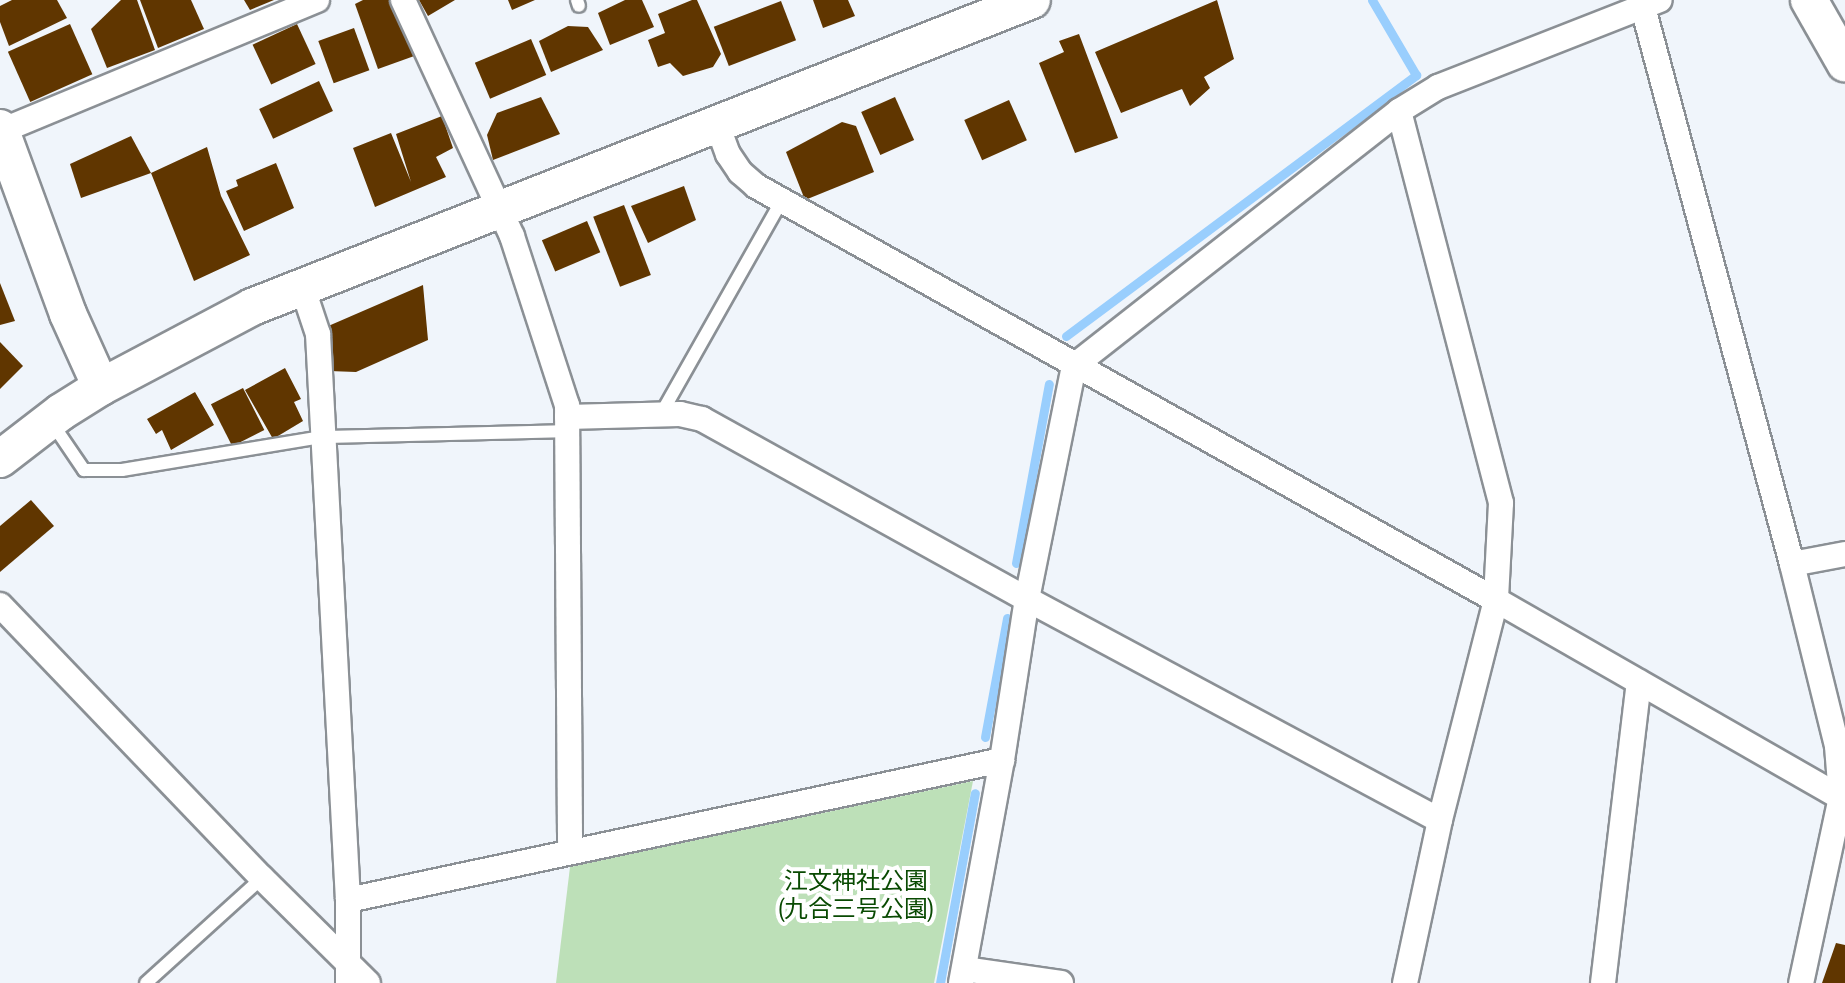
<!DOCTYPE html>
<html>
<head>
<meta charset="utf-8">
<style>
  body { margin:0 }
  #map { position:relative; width:1845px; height:983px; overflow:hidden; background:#f0f5fb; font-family:"Asap Condensed","Noto Sans JP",sans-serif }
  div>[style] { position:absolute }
  .green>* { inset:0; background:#bde0b8 }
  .stream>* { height:9px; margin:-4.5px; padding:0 4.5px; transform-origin:4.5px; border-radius:4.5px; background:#99cefd }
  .building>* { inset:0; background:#603600; transform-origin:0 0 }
  .roads { filter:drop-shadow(2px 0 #8b9095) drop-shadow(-2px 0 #8b9095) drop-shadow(0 2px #8b9095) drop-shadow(0 -2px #8b9095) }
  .lane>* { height:12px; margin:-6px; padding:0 6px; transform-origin:6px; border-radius:6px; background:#fff }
  .street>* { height:24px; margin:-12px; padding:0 12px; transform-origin:12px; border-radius:12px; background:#fff }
  .secondary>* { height:36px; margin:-18px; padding:0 18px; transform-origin:18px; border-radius:18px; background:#fff }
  span { translate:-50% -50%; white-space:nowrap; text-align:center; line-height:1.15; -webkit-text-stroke:8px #fff; paint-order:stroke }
  .park-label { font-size:24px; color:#094a02 }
</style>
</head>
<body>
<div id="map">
  <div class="green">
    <i style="clip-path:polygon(973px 781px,934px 983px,556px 983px,570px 867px)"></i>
  </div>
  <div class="stream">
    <i style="left:1066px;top:336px;width:437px;rotate:-36.7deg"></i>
    <i style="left:1416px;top:75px;width:87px;rotate:-120.4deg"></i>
    <i style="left:1016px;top:563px;width:182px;rotate:-79.6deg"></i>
    <i style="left:985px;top:737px;width:121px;rotate:-79.5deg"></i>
    <i style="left:940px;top:983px;width:193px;rotate:-79.6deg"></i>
  </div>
  <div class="building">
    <i style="clip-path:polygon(12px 0,57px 0,67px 18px,9px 46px,0 22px,0 6px)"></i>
    <i style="clip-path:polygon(121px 0,137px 0,155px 50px,107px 68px,91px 29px)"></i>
    <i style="clip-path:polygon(140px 0,191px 0,204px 29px,158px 48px)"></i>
    <i style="clip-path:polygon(244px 0,274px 0,250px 10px)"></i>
    <i style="clip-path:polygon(363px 0,390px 0,417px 55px,378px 69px,355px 4px)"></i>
    <i style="clip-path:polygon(419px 0,455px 0,428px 16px)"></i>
    <i style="clip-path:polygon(508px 0,535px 0,512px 10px)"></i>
    <i style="clip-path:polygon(625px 0,642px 0,654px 27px,610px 45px,598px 13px)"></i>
    <i style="clip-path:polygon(692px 0,697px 0,721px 54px,713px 67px,683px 76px,670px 63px,658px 67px,648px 40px,665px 33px,658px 14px)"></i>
    <i style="clip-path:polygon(813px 0,848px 0,855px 16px,823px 28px)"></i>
    <i style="clip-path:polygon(1217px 0,1234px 59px,1204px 77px,1210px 88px,1190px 106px,1182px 89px,1121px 113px,1095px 52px)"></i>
    <i style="left:781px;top:1px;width:42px;height:72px;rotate:69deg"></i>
    <i style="left:70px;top:24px;width:55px;height:68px;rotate:66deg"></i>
    <i style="left:297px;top:24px;width:44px;height:49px;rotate:65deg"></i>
    <i style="clip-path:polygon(568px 26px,588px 27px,603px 50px,551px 72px,539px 41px)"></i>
    <i style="left:354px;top:28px;width:45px;height:38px;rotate:70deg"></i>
    <i style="clip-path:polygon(1079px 34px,1118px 138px,1075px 153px,1039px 63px,1064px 52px,1059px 41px)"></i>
    <i style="left:531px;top:39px;width:39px;height:61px;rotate:67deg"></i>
    <i style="left:319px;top:81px;width:33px;height:66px;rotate:65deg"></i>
    <i style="clip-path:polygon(541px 97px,560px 134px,493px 160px,487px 135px,497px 113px)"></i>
    <i style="left:895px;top:97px;width:47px;height:37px;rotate:66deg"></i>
    <i style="left:1009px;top:100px;width:44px;height:49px;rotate:66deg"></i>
    <i style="clip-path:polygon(442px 116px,453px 148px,436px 157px,446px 177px,375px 207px,353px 148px,391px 133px,411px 182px,396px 134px)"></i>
    <i style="clip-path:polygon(842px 122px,856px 126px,874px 172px,805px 200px,786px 152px)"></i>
    <i style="clip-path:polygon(131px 136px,151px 173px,81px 198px,70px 164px)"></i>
    <i style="clip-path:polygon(207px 147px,221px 196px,250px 255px,194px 281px,151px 173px)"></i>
    <i style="clip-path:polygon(276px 163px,294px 208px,244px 231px,226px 191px,238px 186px,236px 180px)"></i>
    <i style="clip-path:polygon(684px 186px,696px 220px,648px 243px,631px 206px)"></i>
    <i style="left:624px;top:205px;width:75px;height:33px;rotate:69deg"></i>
    <i style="left:587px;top:221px;width:34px;height:49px;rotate:67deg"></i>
    <i style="clip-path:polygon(0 283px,15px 321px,0 325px)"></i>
    <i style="clip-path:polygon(423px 285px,428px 340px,356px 372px,329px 371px,326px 327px)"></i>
    <i style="clip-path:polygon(0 342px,23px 366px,0 389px)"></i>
    <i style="clip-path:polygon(285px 368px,301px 399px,294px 402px,303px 421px,273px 439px,245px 390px)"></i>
    <i style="left:243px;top:388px;width:47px;height:36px;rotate:63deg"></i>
    <i style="clip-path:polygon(195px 392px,214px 425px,171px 450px,162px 430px,156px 434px,147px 419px)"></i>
    <i style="clip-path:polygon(31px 500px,54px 526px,0 572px,0 526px)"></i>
    <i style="clip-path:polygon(1836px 943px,1845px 945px,1845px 983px,1822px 983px)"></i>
  </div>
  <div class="roads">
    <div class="lane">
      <i style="left:577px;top:0;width:6px;rotate:72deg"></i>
      <i style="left:661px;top:414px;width:246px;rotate:-60.5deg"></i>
      <i style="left:52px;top:423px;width:57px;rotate:55.8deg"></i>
      <i style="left:84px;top:470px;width:38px"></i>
      <i style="left:122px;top:470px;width:203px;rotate:-9.4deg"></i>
      <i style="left:322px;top:437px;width:244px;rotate:-1.4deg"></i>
      <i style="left:146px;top:983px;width:156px;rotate:-42.2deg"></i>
    </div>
    <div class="street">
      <i style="left:403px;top:0;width:260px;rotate:65.2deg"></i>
      <i style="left:512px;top:236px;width:178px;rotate:72deg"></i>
      <i style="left:567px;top:405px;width:447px;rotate:89.6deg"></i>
      <i style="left:1641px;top:0;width:584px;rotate:75.01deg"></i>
      <i style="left:1792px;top:564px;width:187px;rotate:76.1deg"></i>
      <i style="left:1837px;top:746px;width:51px;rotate:85.5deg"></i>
      <i style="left:1841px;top:797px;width:190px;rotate:102.1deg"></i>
      <i style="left:1399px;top:111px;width:405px;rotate:75.4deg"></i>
      <i style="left:1501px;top:503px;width:97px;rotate:93deg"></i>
      <i style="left:1496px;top:600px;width:227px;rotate:104.3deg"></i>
      <i style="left:1440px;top:820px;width:167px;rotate:102.1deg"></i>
      <i style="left:717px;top:124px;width:32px;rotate:70deg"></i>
      <i style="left:728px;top:154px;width:22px;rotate:56deg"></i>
      <i style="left:740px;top:172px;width:21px;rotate:41deg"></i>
      <i style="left:756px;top:186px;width:848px;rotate:29.23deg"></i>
      <i style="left:1496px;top:600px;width:402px;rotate:29.8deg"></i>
      <i style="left:1px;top:131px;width:342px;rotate:-22.5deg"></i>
      <i style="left:302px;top:286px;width:51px;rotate:71.6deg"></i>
      <i style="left:318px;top:334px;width:567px;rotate:86.97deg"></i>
      <i style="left:348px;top:900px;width:83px;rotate:90deg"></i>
      <i style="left:567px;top:417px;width:113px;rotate:-1.5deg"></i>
      <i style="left:680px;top:414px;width:23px;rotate:13deg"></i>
      <i style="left:702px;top:419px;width:372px;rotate:29deg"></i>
      <i style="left:1027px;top:599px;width:468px;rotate:28.2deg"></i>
      <i style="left:1792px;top:564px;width:54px;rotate:-10.7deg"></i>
      <i style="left:0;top:605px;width:378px;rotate:46.2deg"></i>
      <i style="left:262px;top:878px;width:149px;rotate:44.7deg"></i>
      <i style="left:348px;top:900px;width:669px;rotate:-12.08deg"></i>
      <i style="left:964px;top:969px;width:98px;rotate:8.2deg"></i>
      <i style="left:961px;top:983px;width:227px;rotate:-79.6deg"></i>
      <i style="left:1002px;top:760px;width:163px;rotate:-81.2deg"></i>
      <i style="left:1027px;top:599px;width:238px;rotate:-78.6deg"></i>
      <i style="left:1074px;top:366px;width:413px;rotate:-38.1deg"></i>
      <i style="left:1399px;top:111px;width:46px;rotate:-31.6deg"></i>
      <i style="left:1438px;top:87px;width:238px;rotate:-21.4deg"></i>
      <i style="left:1603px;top:983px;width:303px;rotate:-83.2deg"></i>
    </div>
    <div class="secondary">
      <i style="left:1809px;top:0;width:73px;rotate:60.3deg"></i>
      <i style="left:0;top:128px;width:198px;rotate:69.9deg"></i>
      <i style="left:68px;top:314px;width:80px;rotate:65.7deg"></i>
      <i style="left:0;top:459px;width:77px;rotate:-37.6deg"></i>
      <i style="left:61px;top:412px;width:47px;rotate:-32deg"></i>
      <i style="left:101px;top:387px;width:171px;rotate:-27.9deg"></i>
      <i style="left:252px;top:307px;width:838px;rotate:-21.48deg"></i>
    </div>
  </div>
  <div class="park-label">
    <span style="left:856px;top:895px">江文神社公園<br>(九合三号公園)</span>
  </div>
</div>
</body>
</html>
